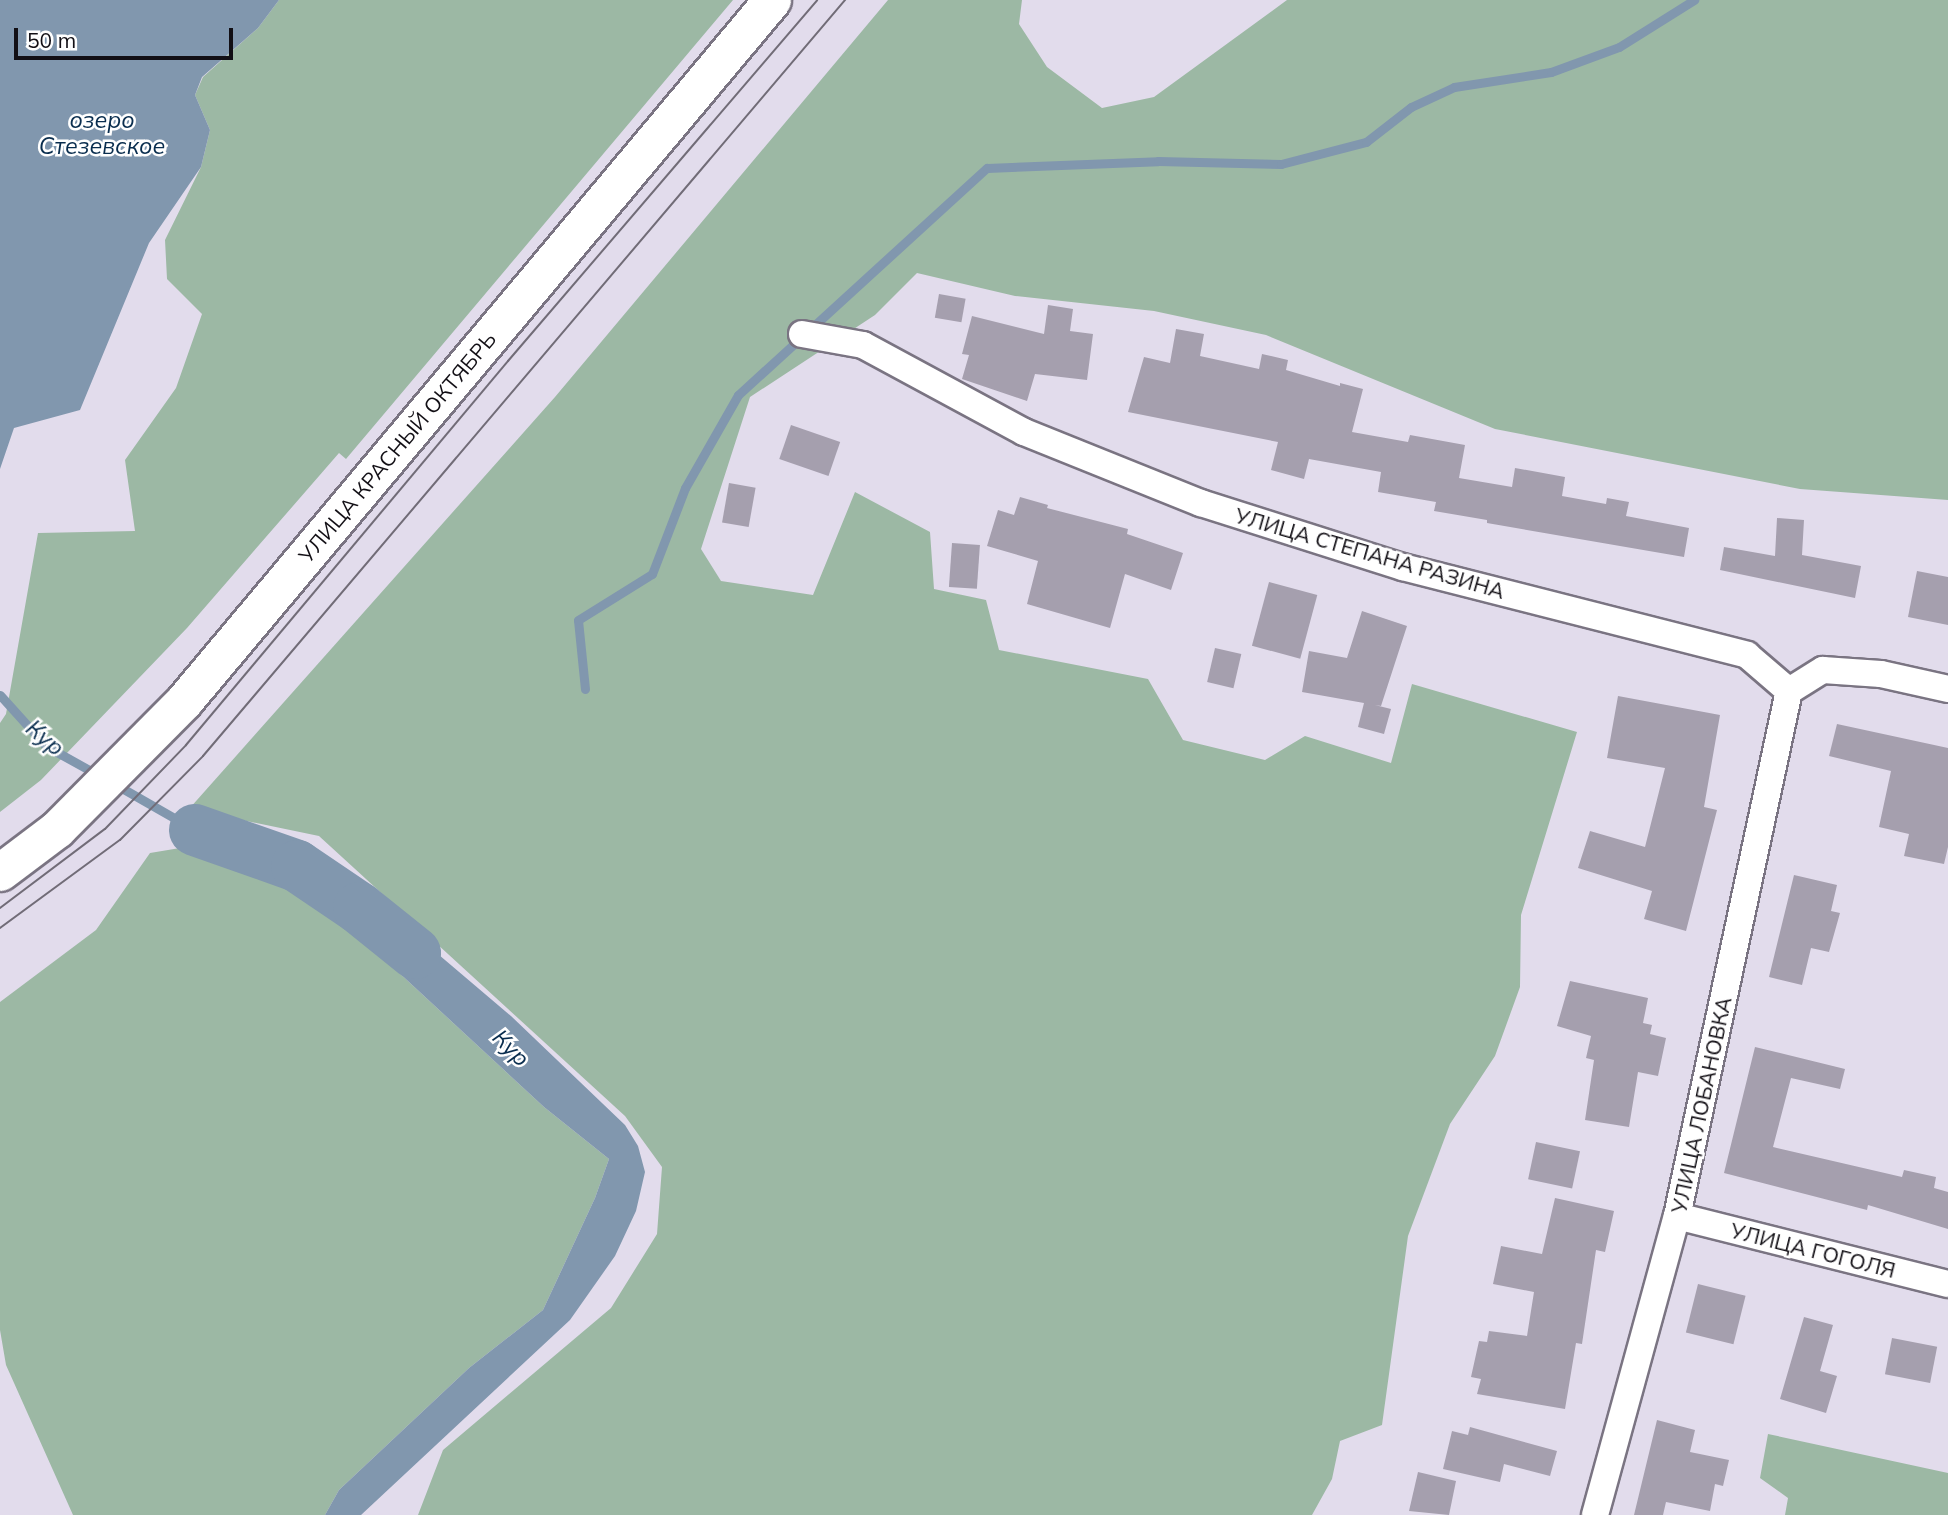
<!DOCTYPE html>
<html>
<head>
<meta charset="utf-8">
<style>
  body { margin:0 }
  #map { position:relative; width:1948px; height:1515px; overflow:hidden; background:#e2dcec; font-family:Mulish,sans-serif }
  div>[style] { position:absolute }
  .green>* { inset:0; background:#9cb8a4 }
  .water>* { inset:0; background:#8197ae }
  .stream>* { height:9px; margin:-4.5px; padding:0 4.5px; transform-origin:4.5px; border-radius:4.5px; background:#8197ae }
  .river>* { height:52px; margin:-26px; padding:0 26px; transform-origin:26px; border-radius:26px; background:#8197ae }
  .building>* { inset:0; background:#a59fae; transform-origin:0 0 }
  .roads { filter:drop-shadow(2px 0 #7a7482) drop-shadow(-2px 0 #7a7482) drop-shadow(0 2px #7a7482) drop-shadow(0 -2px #7a7482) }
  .minor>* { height:26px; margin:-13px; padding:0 13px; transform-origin:13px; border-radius:13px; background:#fff }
  .secondary>* { height:37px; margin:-18.5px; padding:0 18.5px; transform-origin:18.5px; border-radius:18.5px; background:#fff }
  .tram>* { height:2px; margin:-1px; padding:0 1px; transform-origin:1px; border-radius:1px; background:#716c77 }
  span { translate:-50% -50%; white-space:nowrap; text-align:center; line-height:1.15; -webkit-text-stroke:5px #fff; paint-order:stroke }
  .street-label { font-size:21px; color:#120f15 }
  .water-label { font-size:23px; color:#092d4e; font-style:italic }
  .scale { position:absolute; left:14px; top:28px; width:219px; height:32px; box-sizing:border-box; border:4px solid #120f15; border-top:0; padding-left:9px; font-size:21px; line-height:24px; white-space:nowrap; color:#120f15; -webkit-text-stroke:5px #fff; paint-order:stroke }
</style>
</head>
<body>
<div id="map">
  <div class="green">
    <i style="clip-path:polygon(279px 0,733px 0,346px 459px,339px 453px,187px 628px,41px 780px,0 812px,0 723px,6px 714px,38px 533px,135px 531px,125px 460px,176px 388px,202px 314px,167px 279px,165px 240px,201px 167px,210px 130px,195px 95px,203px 77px,258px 28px)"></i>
    <i style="clip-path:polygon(888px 0,1022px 0,1019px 24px,1047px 67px,1102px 108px,1154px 97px,1287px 0,1948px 0,1948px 500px,1800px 489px,1495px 429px,1266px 335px,1154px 311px,1015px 296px,917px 273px,875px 315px,750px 397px,701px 549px,721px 581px,813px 595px,855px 492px,930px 532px,934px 589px,986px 600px,999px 650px,1148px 679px,1183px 740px,1265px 760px,1305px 736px,1391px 763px,1412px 684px,1577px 732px,1521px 915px,1520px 987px,1495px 1056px,1450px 1124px,1408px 1236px,1382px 1425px,1340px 1441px,1332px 1479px,1312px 1515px,418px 1515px,443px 1450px,611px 1308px,657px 1234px,662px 1167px,625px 1116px,319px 836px,189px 809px,555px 397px)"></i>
    <i style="clip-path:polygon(186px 847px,293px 884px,342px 920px,544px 1107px,609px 1159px,595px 1198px,543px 1310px,469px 1368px,339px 1490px,325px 1515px,73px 1515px,6px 1365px,0 1330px,0 1002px,96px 930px,150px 853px)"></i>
    <i style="clip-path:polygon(1768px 1434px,1948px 1473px,1948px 1515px,1785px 1515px,1788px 1498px,1760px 1478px)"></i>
  </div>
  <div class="water">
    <i style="clip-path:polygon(0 0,279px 0,258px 28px,202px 77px,195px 95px,210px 130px,201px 167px,149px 243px,80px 410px,14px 428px,0 469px)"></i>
    <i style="clip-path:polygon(372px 898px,511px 1016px,625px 1125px,638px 1146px,645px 1172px,636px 1211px,615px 1256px,570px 1320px,361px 1515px,325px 1515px,339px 1490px,469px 1368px,543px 1310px,595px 1198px,609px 1159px,544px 1107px,342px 920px)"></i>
  </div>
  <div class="stream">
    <i style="left:585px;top:689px;width:69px;rotate:-95.8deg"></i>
    <i style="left:578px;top:620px;width:87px;rotate:-31.9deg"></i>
    <i style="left:652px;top:574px;width:92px;rotate:-69deg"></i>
    <i style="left:685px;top:488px;width:107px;rotate:-60.3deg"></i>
    <i style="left:738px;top:395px;width:337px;rotate:-42.4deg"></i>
    <i style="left:987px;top:168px;width:171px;rotate:-2.3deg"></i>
    <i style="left:1158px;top:161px;width:123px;rotate:1.4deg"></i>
    <i style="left:1281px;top:164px;width:88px;rotate:-14.5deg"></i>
    <i style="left:1366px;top:142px;width:57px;rotate:-37.9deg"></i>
    <i style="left:1411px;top:107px;width:47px;rotate:-24.9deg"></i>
    <i style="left:1454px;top:87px;width:98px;rotate:-8.8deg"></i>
    <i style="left:1551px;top:72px;width:72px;rotate:-20.2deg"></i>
    <i style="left:1619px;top:47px;width:89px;rotate:-32.1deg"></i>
    <i style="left:0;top:695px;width:69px;rotate:48deg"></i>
    <i style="left:46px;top:746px;width:60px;rotate:29.1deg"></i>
    <i style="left:113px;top:783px;width:95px;rotate:29.8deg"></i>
  </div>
  <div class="river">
    <i style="left:195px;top:830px;width:108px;rotate:19.4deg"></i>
    <i style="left:297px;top:866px;width:75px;rotate:34.1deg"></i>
    <i style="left:359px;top:908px;width:72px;rotate:38.8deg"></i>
  </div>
  <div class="building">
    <i style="left:939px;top:294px;width:27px;height:24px;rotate:10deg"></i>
    <i style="clip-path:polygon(1048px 305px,1073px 309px,1070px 331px,1093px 334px,1087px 380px,1035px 374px,1027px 401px,962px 379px,969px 355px,962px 354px,972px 316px,1044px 334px)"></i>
    <i style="clip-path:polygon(1176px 329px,1204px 334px,1200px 356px,1259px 369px,1262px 354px,1288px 360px,1286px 370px,1340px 386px,1340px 383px,1363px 389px,1352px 432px,1408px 442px,1410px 435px,1465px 445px,1459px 478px,1512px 487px,1515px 468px,1565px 477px,1562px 496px,1606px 504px,1607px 498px,1629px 502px,1626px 516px,1689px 528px,1684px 557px,1487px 523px,1487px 520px,1434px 511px,1436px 502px,1378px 492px,1381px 472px,1309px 459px,1304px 479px,1271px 470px,1278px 442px,1128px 412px,1144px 357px,1170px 363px)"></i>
    <i style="left:791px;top:425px;width:52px;height:36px;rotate:19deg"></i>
    <i style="left:729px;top:483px;width:27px;height:40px;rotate:10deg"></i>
    <i style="clip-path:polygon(1020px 497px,1048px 505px,1047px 508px,1128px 529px,1127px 534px,1183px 553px,1171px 590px,1125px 574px,1110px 628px,1027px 604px,1038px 561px,987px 546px,998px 510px,1014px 515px)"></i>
    <i style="clip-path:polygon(1777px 518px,1804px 520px,1802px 555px,1861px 566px,1855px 598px,1720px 570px,1724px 547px,1775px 556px)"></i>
    <i style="left:952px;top:543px;width:28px;height:44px;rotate:4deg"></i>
    <i style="clip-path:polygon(1917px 571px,1948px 577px,1948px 625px,1908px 617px)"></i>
    <i style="left:1269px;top:582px;width:50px;height:66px;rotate:15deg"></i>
    <i style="clip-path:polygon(1362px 611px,1407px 626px,1381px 706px,1375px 705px,1391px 709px,1384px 734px,1358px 727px,1364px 703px,1302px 692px,1309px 651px,1347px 658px)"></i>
    <i style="left:1215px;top:648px;width:27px;height:35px;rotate:13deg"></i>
    <i style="clip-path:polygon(1618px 696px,1720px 715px,1704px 807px,1717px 810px,1686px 931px,1644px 919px,1652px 891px,1578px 868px,1590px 831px,1645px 847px,1665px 768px,1607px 758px)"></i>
    <i style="clip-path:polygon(1837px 724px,1948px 748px,1948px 847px,1944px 864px,1904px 856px,1909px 834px,1879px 827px,1891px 771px,1829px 756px)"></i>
    <i style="clip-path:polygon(1794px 875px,1837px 885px,1831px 911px,1840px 913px,1829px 952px,1811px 948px,1802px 985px,1769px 977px)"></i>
    <i style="clip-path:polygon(1570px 981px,1648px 998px,1643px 1023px,1652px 1025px,1650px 1034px,1666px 1038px,1658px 1076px,1638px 1072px,1629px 1127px,1585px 1120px,1594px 1060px,1586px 1058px,1591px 1036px,1557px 1026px)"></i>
    <i style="clip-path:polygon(1755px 1047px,1845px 1069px,1840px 1089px,1791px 1078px,1773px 1147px,1902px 1177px,1904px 1170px,1936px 1177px,1934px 1188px,1948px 1192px,1948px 1229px,1868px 1205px,1867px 1210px,1724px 1173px)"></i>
    <i style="left:1536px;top:1142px;width:45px;height:38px;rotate:12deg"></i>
    <i style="clip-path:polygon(1555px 1198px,1614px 1211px,1605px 1252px,1596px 1250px,1582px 1344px,1576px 1343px,1565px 1409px,1477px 1394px,1481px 1379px,1471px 1377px,1479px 1341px,1487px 1342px,1489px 1331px,1527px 1336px,1534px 1292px,1493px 1284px,1501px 1246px,1542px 1254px)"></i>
    <i style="left:1698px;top:1284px;width:49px;height:50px;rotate:14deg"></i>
    <i style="clip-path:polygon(1804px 1317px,1833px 1325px,1820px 1371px,1837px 1376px,1826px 1413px,1780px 1399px)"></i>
    <i style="left:1892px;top:1338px;width:46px;height:37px;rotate:11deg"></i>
    <i style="clip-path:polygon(1657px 1420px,1695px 1430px,1690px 1452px,1729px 1460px,1723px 1486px,1715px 1484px,1710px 1511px,1666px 1502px,1663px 1515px,1634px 1515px)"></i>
    <i style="clip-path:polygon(1470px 1427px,1557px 1451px,1550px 1476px,1504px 1464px,1500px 1482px,1443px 1469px,1452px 1431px,1468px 1435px)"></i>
    <i style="clip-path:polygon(1418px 1472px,1456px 1481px,1449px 1515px,1409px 1511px)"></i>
  </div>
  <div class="roads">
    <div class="minor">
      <i style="left:802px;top:334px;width:62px;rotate:10.2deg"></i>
      <i style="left:863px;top:345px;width:183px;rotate:28.4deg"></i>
      <i style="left:1024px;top:432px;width:191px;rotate:21.9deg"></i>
      <i style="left:1201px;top:503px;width:212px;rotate:17.6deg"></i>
      <i style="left:1403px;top:567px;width:355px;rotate:14.3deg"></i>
      <i style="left:1747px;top:655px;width:55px;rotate:40.6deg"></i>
      <i style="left:1789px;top:691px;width:40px;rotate:-32deg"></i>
      <i style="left:1823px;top:670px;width:58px;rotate:3.9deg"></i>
      <i style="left:1881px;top:674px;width:69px;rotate:12.6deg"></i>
      <i style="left:1677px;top:1216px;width:279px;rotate:14.1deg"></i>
      <i style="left:1595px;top:1515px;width:310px;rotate:-74.7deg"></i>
      <i style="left:1677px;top:1216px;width:537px;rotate:-77.96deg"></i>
    </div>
    <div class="secondary">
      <i style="left:0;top:872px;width:71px;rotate:-37deg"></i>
      <i style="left:57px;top:829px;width:180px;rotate:-45.2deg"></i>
      <i style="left:184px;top:701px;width:915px;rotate:-50.01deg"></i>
    </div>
  </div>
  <div class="tram">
    <i style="left:0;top:908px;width:131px;rotate:-37deg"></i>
    <i style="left:105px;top:829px;width:117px;rotate:-46deg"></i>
    <i style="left:186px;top:745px;width:501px;rotate:-50.02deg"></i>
    <i style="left:508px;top:361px;width:475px;rotate:-49.4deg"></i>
    <i style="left:0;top:928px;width:149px;rotate:-36.3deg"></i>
    <i style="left:120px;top:840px;width:118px;rotate:-45.3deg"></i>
    <i style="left:203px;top:756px;width:992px;rotate:-49.66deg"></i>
  </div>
  <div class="street-label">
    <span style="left:397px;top:447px;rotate:-50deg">УЛИЦА КРАСНЫЙ ОКТЯБРЬ</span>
    <span style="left:1370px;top:553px;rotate:16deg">УЛИЦА СТЕПАНА РАЗИНА</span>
    <span style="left:1701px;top:1105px;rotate:-78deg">УЛИЦА ЛОБАНОВКА</span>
    <span style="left:1813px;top:1250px;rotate:14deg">УЛИЦА ГОГОЛЯ</span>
  </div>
  <div class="water-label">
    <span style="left:102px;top:133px">озеро<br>Стезевское</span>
    <span style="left:45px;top:738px;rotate:40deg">Кур</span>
    <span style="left:511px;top:1048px;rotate:45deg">Кур</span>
  </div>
  <div class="scale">50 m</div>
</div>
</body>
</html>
